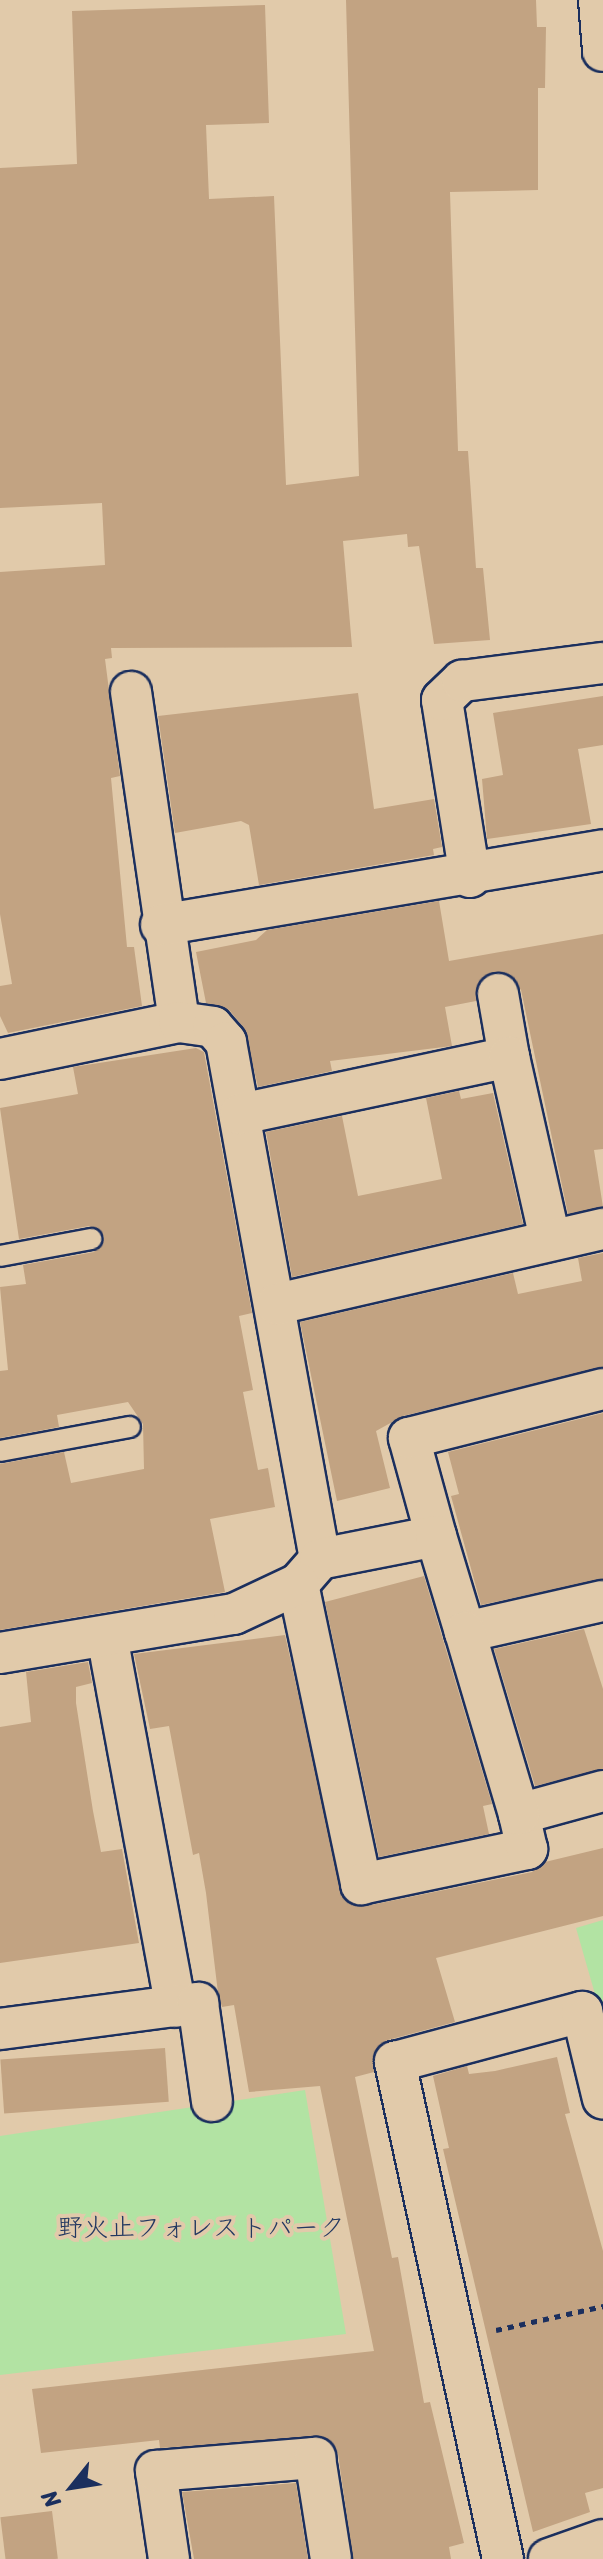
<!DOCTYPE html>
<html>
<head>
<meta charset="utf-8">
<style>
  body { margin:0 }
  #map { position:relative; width:603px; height:2559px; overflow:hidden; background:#e1caaa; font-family:Sriracha,"Klee One",sans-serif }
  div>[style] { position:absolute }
  .green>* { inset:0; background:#b2e3a3 }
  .building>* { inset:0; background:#c2a382; transform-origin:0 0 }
  .path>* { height:5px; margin-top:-2.5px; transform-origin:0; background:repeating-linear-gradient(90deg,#1b2f5e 0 6px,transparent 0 12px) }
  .roads { filter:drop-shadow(2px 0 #1b2f5e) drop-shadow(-2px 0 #1b2f5e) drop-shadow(0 2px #1b2f5e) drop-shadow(0 -2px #1b2f5e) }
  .service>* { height:20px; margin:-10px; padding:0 10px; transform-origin:10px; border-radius:10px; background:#e1caaa }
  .minor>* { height:40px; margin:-20px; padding:0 20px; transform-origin:20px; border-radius:20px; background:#e1caaa }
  span { translate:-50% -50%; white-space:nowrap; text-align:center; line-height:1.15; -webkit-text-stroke:8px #e1caaa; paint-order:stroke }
  .park-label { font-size:26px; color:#233861 }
  .north { position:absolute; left:32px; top:2447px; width:80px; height:80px; -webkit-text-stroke:6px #e1caaa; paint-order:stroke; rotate:240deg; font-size:22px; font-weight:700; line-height:32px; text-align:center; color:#1b2f5e }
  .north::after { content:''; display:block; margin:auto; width:28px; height:36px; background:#1b2f5e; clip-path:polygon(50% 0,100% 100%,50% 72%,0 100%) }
</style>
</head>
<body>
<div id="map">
  <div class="green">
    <i style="clip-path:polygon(603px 1920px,603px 2022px,576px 1928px)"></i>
    <i style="clip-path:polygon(305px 2090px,346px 2334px,0 2375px,0 2136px)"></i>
  </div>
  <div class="building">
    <i style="clip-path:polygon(346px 0,536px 0,537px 27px,546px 27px,545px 88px,538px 88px,538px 190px,450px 192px,458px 451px,468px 451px,476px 568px,483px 568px,490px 640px,434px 644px,419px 546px,408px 547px,407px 534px,343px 541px,352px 647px,111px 648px,112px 658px,105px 659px,120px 776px,111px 778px,127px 947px,134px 947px,142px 1006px,8px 1033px,0 1016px,0 986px,12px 984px,0 914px,0 572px,105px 565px,102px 503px,0 508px,0 168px,77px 164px,72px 11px,265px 5px,269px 123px,206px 125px,209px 199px,274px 196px,286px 485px,359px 476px)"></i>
    <i style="clip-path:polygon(358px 693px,374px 809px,434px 799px,442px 847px,433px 849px,434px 855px,259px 885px,249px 825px,241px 821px,175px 833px,158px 716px)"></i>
    <i style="clip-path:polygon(603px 696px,603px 745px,578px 749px,591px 824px,487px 839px,482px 779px,503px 775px,493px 713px)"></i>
    <i style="clip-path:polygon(439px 901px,449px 961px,603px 934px,603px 1149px,594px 1150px,603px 1207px,568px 1214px,521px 990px,507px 973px,483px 977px,476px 1001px,445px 1007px,452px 1046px,330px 1061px,332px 1071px,258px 1087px,244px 1028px,230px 1011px,206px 1003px,196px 952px,256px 940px,267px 930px)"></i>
    <i style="clip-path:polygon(196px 1048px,204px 1052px,252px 1313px,239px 1316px,253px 1390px,243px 1392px,258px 1470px,268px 1468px,275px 1507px,210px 1519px,225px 1592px,0 1630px,0 1464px,64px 1452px,71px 1483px,144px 1469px,143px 1424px,128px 1402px,57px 1415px,59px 1427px,0 1438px,0 1371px,8px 1370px,0 1287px,26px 1284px,23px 1265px,94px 1252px,104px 1237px,89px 1226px,19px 1239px,0 1108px,78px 1094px,73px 1067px)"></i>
    <i style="clip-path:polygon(459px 1091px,461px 1099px,493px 1093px,523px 1224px,292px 1277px,266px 1132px,342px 1116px,358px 1196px,442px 1179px,426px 1098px)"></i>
    <i style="clip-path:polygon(603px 1253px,603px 1367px,403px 1416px,376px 1431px,390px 1488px,337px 1501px,300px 1322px,513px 1273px,518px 1294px,582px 1281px,578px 1258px)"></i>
    <i style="clip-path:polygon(603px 1413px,603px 1579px,481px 1605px,451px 1496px,459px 1494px,448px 1452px)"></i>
    <i style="clip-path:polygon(424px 1576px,492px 1804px,483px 1806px,489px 1834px,379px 1857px,325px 1602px)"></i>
    <i style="clip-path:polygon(584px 1629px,603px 1689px,603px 1769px,535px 1786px,494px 1649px)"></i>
    <i style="clip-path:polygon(285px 1635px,344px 1900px,366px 1906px,532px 1872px,545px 1862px,603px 1848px,603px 1916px,436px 1958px,455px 2022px,388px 2040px,373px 2055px,374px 2072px,355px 2077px,392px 2258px,398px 2257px,424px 2403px,430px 2402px,464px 2543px,449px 2547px,451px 2559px,353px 2559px,338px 2454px,324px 2437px,160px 2448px,159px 2440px,41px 2453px,32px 2389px,374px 2351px,320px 2086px,249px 2092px,234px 2005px,222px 2007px,218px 1993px,206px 1893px,199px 1853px,193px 1855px,169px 1726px,150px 1729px,134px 1654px)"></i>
    <i style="clip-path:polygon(88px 1662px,92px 1683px,76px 1687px,76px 1703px,93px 1811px,101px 1852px,122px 1849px,139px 1943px,0 1963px,0 1727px,31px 1722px,26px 1672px)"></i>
    <i style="left:165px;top:2048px;width:54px;height:165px;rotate:86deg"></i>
    <i style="clip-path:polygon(557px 2057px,570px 2113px,565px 2114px,603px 2251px,603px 2488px,585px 2493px,590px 2512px,533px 2532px,443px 2149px,449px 2148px,433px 2076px,467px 2066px,469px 2074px,495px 2071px)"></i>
    <i style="clip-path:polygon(296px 2483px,308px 2559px,194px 2559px,182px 2492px)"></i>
    <i style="left:52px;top:2511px;width:48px;height:52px;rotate:83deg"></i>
  </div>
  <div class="path">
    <i style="left:496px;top:2330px;width:110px;rotate:-12.6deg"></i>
  </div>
  <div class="roads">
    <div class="service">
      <i style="left:0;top:1256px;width:93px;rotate:-10.6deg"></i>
      <i style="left:0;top:1451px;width:132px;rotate:-10.5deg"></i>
    </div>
    <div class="minor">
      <i style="left:599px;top:0;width:51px;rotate:85.5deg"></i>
      <i style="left:131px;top:692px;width:333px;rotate:81.7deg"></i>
      <i style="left:470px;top:877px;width:179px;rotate:-99deg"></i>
      <i style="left:442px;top:700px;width:28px;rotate:-44deg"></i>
      <i style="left:462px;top:681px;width:142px;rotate:-7.3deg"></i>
      <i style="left:161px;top:925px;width:448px;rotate:-9.6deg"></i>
      <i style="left:498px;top:994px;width:64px;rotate:80.1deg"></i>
      <i style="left:0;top:1059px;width:183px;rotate:-11.7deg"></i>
      <i style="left:179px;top:1022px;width:34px;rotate:8deg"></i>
      <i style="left:213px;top:1027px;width:20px;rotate:49deg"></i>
      <i style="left:226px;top:1042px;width:525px;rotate:79.7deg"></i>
      <i style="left:320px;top:1559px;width:33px;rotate:131deg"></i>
      <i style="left:298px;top:1584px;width:307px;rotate:78.1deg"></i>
      <i style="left:361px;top:1884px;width:170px;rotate:-11.9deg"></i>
      <i style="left:527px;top:1849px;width:36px;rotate:-103deg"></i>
      <i style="left:519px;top:1814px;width:87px;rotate:-15.3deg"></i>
      <i style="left:241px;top:1114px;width:274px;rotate:-12deg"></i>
      <i style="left:509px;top:1057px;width:187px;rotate:77.3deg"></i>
      <i style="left:277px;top:1304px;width:335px;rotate:-13deg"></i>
      <i style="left:436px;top:1536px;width:102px;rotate:-105.4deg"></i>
      <i style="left:409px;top:1438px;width:200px;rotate:-14.2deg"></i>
      <i style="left:320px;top:1559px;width:118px;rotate:-11.2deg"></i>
      <i style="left:436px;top:1536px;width:100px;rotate:73.2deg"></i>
      <i style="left:465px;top:1632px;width:141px;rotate:-12.7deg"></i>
      <i style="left:465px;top:1632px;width:190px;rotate:73.5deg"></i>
      <i style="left:107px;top:1636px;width:377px;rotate:79.5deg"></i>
      <i style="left:0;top:1653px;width:237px;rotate:-9.5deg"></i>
      <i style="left:234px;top:1614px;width:71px;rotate:-25.1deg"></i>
      <i style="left:0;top:2029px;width:200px;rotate:-7.5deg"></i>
      <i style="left:198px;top:2003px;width:99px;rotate:81.9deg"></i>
      <i style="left:169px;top:2559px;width:89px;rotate:-98.4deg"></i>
      <i style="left:156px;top:2471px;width:160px;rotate:-4.7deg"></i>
      <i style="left:315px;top:2458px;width:102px;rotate:81deg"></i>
      <i style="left:503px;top:2559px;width:509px;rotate:-102.26deg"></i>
      <i style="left:395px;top:2062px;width:194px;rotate:-15deg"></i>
      <i style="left:582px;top:2012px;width:89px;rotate:76.4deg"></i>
      <i style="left:549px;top:2559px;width:57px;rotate:-19.4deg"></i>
    </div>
  </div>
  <div class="park-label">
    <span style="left:201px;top:2228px">野火止フォレストパーク</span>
  </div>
  <div class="north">N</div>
</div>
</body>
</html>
